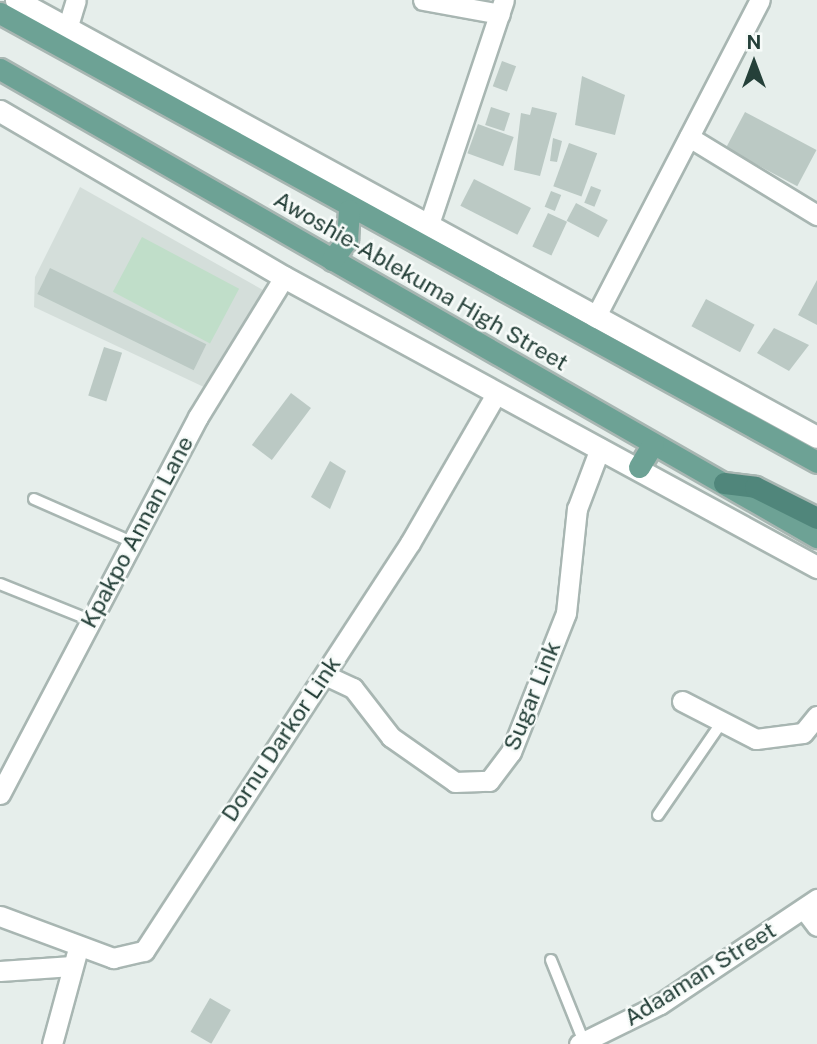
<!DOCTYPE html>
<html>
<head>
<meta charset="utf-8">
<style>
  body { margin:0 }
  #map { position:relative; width:817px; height:1044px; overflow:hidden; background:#e6eeeb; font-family:"Public Sans",sans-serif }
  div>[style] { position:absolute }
  .built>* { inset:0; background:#d4deda }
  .green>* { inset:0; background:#c0dec9; transform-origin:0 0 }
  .building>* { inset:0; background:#bbc9c4; transform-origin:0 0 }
  .roads { filter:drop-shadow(2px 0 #a8b6b2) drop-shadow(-2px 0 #a8b6b2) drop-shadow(0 2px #a8b6b2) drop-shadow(0 -2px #a8b6b2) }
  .service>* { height:10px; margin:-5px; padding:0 5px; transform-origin:5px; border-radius:5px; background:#fff }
  .minor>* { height:19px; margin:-9.5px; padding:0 9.5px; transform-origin:9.5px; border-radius:9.5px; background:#fff }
  .tertiary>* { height:21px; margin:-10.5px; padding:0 10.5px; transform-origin:10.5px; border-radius:10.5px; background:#fff }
  .primary>* { height:21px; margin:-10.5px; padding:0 10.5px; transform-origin:10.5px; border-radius:10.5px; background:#6da295 }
  .trunk>* { height:21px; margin:-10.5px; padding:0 10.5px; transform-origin:10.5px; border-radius:10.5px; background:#50867b }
  span { translate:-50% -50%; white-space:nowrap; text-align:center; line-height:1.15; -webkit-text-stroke:5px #f7fbf9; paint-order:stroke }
  .street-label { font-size:23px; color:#254039 }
  .north { position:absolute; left:719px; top:28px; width:70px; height:70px; -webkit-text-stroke:5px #f7fbf9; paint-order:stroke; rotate:0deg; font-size:19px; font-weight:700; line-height:28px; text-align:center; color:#254039 }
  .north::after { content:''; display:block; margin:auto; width:24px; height:32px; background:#254039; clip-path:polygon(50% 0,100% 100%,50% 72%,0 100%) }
</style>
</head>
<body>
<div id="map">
  <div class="built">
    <i style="clip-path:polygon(80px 187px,263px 290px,206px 388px,34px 307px,35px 277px)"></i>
  </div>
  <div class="green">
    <i style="left:142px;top:237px;width:110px;height:62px;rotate:28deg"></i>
  </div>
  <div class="building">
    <i style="left:502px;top:61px;width:15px;height:27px;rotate:20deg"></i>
    <i style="clip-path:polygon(582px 76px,625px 95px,615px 135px,575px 125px)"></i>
    <i style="left:491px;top:107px;width:20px;height:19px;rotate:18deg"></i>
    <i style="clip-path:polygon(532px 107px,557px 113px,540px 176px,514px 170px,521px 113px,530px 115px)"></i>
    <i style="left:745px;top:112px;width:81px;height:41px;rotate:28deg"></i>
    <i style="left:478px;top:124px;width:38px;height:31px;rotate:20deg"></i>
    <i style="clip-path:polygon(553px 138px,562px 141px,557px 162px,550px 161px)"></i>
    <i style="left:569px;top:143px;width:30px;height:46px;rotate:20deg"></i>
    <i style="left:474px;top:179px;width:64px;height:30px;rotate:27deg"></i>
    <i style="left:591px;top:186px;width:11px;height:18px;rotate:22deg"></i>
    <i style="left:551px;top:191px;width:11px;height:17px;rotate:22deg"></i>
    <i style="left:576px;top:203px;width:36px;height:20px;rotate:28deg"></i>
    <i style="left:548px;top:213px;width:21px;height:37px;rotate:25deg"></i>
    <i style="left:50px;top:268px;width:174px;height:29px;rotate:26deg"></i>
    <i style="clip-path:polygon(817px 280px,817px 325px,798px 315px)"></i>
    <i style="left:706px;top:299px;width:55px;height:31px;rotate:28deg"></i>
    <i style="clip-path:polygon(774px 328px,809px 345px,789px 371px,757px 353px)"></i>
    <i style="left:104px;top:347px;width:19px;height:51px;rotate:18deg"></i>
    <i style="left:291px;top:393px;width:25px;height:65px;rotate:37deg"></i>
    <i style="clip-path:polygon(330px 461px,346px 471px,330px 509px,311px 497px)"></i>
    <i style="left:210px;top:998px;width:24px;height:39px;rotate:30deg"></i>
  </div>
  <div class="roads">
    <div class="service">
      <i style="left:34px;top:499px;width:107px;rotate:23.7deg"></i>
      <i style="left:0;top:584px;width:97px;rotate:21.8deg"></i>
      <i style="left:658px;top:815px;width:113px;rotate:-55.5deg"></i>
      <i style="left:551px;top:960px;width:88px;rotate:68.1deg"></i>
    </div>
    <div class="minor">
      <i style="left:423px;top:0;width:78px;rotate:10.3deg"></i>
      <i style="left:67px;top:29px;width:30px;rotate:-73deg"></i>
      <i style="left:689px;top:137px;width:150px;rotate:31.4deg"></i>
      <i style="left:428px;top:227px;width:239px;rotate:-71.5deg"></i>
      <i style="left:595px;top:318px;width:358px;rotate:-62.6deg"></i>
      <i style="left:325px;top:675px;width:31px;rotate:25deg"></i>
      <i style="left:353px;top:688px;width:62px;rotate:52.2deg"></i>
      <i style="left:391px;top:737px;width:78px;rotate:35.1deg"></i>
      <i style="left:455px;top:782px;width:34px;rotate:-2deg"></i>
      <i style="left:489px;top:781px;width:36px;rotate:-53deg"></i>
      <i style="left:511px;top:752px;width:149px;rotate:-68.4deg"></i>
      <i style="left:566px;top:613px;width:105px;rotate:-84deg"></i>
      <i style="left:577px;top:509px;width:65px;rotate:-69.3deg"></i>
      <i style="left:682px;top:701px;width:83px;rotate:27.2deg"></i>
      <i style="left:756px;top:739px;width:47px;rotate:-7.3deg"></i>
      <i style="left:803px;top:733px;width:22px;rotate:-51deg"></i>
      <i style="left:0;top:794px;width:426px;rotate:-62.3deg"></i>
      <i style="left:198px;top:417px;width:164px;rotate:-58.4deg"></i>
      <i style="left:804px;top:909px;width:21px;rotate:53deg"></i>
      <i style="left:0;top:916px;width:121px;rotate:20.4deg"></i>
      <i style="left:113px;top:958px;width:32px;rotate:-13deg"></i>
      <i style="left:144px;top:951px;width:487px;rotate:-56.9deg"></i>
      <i style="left:410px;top:543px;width:172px;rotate:-60deg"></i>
      <i style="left:0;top:971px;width:72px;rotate:-4deg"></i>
      <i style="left:52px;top:1044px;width:99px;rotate:-74.8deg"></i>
      <i style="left:579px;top:1044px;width:90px;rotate:-26.3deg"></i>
      <i style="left:660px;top:1004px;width:189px;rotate:-33.8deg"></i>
    </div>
    <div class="tertiary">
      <i style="left:16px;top:0;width:912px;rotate:28.62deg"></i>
      <i style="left:0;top:111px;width:329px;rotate:30.3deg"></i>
      <i style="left:284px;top:277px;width:607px;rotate:28.55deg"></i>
    </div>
    <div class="primary">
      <i style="left:0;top:13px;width:932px;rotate:28.79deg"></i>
      <i style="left:0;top:69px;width:942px;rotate:29.81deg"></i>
      <i style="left:332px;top:260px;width:26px;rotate:-54deg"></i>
      <i style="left:347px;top:239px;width:29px;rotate:-86deg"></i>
      <i style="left:639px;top:467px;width:27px;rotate:-59deg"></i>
    </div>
    <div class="trunk">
      <i style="left:724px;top:483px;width:31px;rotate:7deg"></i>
      <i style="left:755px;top:487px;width:69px;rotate:26.6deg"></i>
    </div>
  </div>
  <div class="street-label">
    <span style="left:421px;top:281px;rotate:30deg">Awoshie-Ablekuma High Street</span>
    <span style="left:137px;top:532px;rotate:-62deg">Kpakpo Annan Lane</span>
    <span style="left:532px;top:696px;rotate:-68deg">Sugar Link</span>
    <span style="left:281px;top:739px;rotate:-56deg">Dornu Darkor Link</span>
    <span style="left:700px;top:974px;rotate:-32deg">Adaaman Street</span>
  </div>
  <div class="north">N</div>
</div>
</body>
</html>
